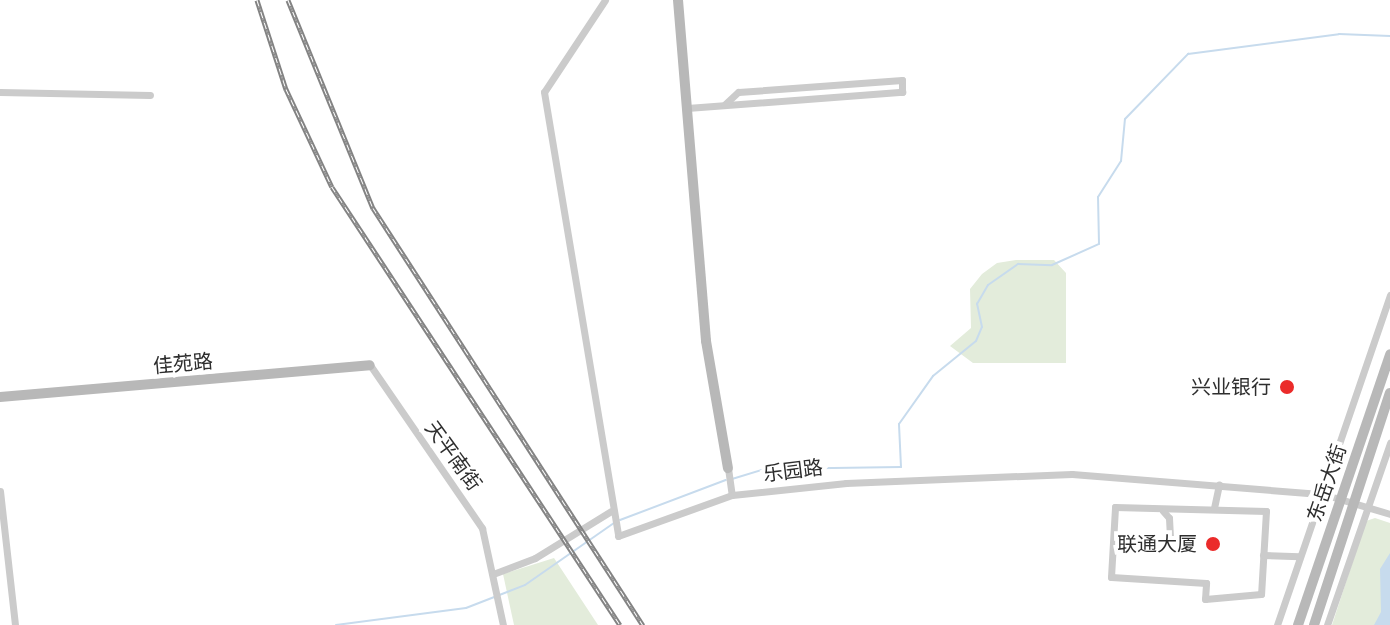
<!DOCTYPE html>
<html>
<head>
<meta charset="utf-8">
<style>
  body { margin:0 }
  #map { position:relative; width:1390px; height:625px; overflow:hidden; background:#fff; font-family:Poppins,"Noto Sans SC",sans-serif }
  div>[style] { position:absolute }
  .green>* { inset:0; background:#e3ecdb }
  .water>* { inset:0; background:#c7dbed }
  .stream>* { height:2px; margin:-1px; padding:0 1px; transform-origin:1px; border-radius:1px; background:#c7dbed }
  .street>* { height:7px; margin:-3.5px; padding:0 3.5px; transform-origin:3.5px; border-radius:3.5px; background:#cbcbcb }
  .secondary>* { height:10px; margin:-5px; padding:0 5px; transform-origin:5px; border-radius:5px; background:#b8b8b8 }
  .rail>* { height:5px; margin-top:-2.5px; transform-origin:0; background:repeating-linear-gradient(90deg,#fff 0 6px,#838383 0 12px); box-sizing:border-box; border-block:2px solid #838383 }
  .dots>* { width:22px; height:22px; translate:-50% -50%; box-sizing:border-box; border:4px solid #fff; border-radius:50% }
  span { translate:-50% -50%; white-space:nowrap; text-align:center; line-height:1.15; -webkit-text-stroke:8px #fff; paint-order:stroke }
  .street-label { font-size:20px; color:#2e2e2e }
  .poi-label { font-size:20px; color:#2e2e2e }
  .right { translate:-100% -50%; text-align:right }
</style>
</head>
<body>
<div id="map">
  <div class="green">
    <i style="clip-path:polygon(1016px 260px,1054px 260px,1066px 273px,1066px 363px,973px 363px,950px 346px,971px 328px,970px 289px,982px 274px,997px 263px)"></i>
    <i style="clip-path:polygon(1375px 518px,1390px 523px,1390px 625px,1332px 625px,1366px 521px)"></i>
    <i style="clip-path:polygon(554px 558px,598px 625px,514px 625px,503px 574px)"></i>
  </div>
  <div class="water">
    <i style="clip-path:polygon(1390px 553px,1390px 625px,1374px 625px,1381px 612px,1380px 569px)"></i>
  </div>
  <div class="stream">
    <i style="left:732px;top:479px;width:34px;rotate:-17deg"></i>
    <i style="left:765px;top:469px;width:136px;rotate:-0.8deg"></i>
    <i style="left:901px;top:467px;width:43px;rotate:-92.7deg"></i>
    <i style="left:899px;top:424px;width:59px;rotate:-54.7deg"></i>
    <i style="left:933px;top:376px;width:55px;rotate:-39.1deg"></i>
    <i style="left:976px;top:341px;width:15px;rotate:-67deg"></i>
    <i style="left:982px;top:327px;width:24px;rotate:-102deg"></i>
    <i style="left:977px;top:304px;width:22px;rotate:-60deg"></i>
    <i style="left:988px;top:285px;width:37px;rotate:-35deg"></i>
    <i style="left:1018px;top:264px;width:34px;rotate:2deg"></i>
    <i style="left:1052px;top:265px;width:51px;rotate:-24.1deg"></i>
    <i style="left:1099px;top:244px;width:47px;rotate:-91.2deg"></i>
    <i style="left:1098px;top:197px;width:43px;rotate:-57.4deg"></i>
    <i style="left:1121px;top:161px;width:42px;rotate:-84.6deg"></i>
    <i style="left:1125px;top:119px;width:91px;rotate:-45.9deg"></i>
    <i style="left:1188px;top:54px;width:152px;rotate:-7.5deg"></i>
    <i style="left:1339px;top:34px;width:51px;rotate:2.2deg"></i>
    <i style="left:620px;top:520px;width:113px;rotate:-20.7deg"></i>
    <i style="left:336px;top:625px;width:131px;rotate:-7.5deg"></i>
    <i style="left:466px;top:608px;width:63px;rotate:-21.3deg"></i>
    <i style="left:525px;top:585px;width:108px;rotate:-34.9deg"></i>
  </div>
  <div class="street">
    <i style="left:605px;top:0;width:110px;rotate:123.5deg"></i>
    <i style="left:544px;top:92px;width:450px;rotate:80.5deg"></i>
    <i style="left:618px;top:536px;width:121px;rotate:-19.8deg"></i>
    <i style="left:0;top:92px;width:150px;rotate:1.1deg"></i>
    <i style="left:687px;top:108px;width:216px;rotate:-4.3deg"></i>
    <i style="left:902px;top:92px;width:12px;rotate:-90deg"></i>
    <i style="left:902px;top:80px;width:164px;rotate:175.8deg"></i>
    <i style="left:738px;top:92px;width:18px;rotate:137deg"></i>
    <i style="left:370px;top:365px;width:198px;rotate:55.5deg"></i>
    <i style="left:482px;top:528px;width:99px;rotate:77.8deg"></i>
    <i style="left:728px;top:468px;width:27px;rotate:82deg"></i>
    <i style="left:732px;top:495px;width:115px;rotate:-6deg"></i>
    <i style="left:846px;top:483px;width:226px;rotate:-2.3deg"></i>
    <i style="left:1072px;top:474px;width:252px;rotate:4.6deg"></i>
    <i style="left:1323px;top:494px;width:70px;rotate:16.6deg"></i>
    <i style="left:0;top:491px;width:135px;rotate:83.6deg"></i>
    <i style="left:1115px;top:507px;width:151px;rotate:1.5deg"></i>
    <i style="left:1266px;top:511px;width:83px;rotate:93.4deg"></i>
    <i style="left:1261px;top:594px;width:56px;rotate:174.9deg"></i>
    <i style="left:1205px;top:599px;width:16px;rotate:-86deg"></i>
    <i style="left:1206px;top:583px;width:95px;rotate:-176.4deg"></i>
    <i style="left:1111px;top:577px;width:70px;rotate:-86.7deg"></i>
    <i style="left:1214px;top:508px;width:24px;rotate:-78deg"></i>
    <i style="left:1163px;top:511px;width:9px;rotate:49deg"></i>
    <i style="left:1169px;top:518px;width:21px;rotate:87deg"></i>
    <i style="left:1263px;top:555px;width:36px;rotate:2deg"></i>
    <i style="left:493px;top:574px;width:45px;rotate:-20.9deg"></i>
    <i style="left:535px;top:558px;width:89px;rotate:-31.7deg"></i>
    <i style="left:1277px;top:625px;width:349px;rotate:-71.1deg"></i>
    <i style="left:1327px;top:625px;width:193px;rotate:-70.9deg"></i>
  </div>
  <div class="secondary">
    <i style="left:678px;top:0;width:342px;rotate:85.3deg"></i>
    <i style="left:706px;top:341px;width:129px;rotate:80.2deg"></i>
    <i style="left:0;top:397px;width:371px;rotate:-4.9deg"></i>
    <i style="left:1298px;top:625px;width:286px;rotate:-71.2deg"></i>
    <i style="left:1314px;top:625px;width:244px;rotate:-71.9deg"></i>
  </div>
  <div class="rail">
    <i style="left:257px;top:0;width:94px;rotate:72deg"></i>
    <i style="left:286px;top:89px;width:108px;rotate:64.9deg"></i>
    <i style="left:332px;top:187px;width:524px;rotate:56.67deg"></i>
    <i style="left:288px;top:0;width:225px;rotate:67.8deg"></i>
    <i style="left:373px;top:208px;width:497px;rotate:57.1deg"></i>
  </div>
  <div class="dots">
    <i style="left:1287px;top:387px;background:#eb2b2a"></i>
    <i style="left:1213px;top:544px;background:#eb2b2a"></i>
  </div>
  <div class="street-label">
    <span style="left:183px;top:364px;rotate:-5deg">佳苑路</span>
    <span style="left:453px;top:456px;rotate:54deg">天平南街</span>
    <span style="left:793px;top:471px;rotate:-7deg">乐园路</span>
    <span style="left:1327px;top:483px;rotate:-71deg">东岳大街</span>
  </div>
  <div class="poi-label">
    <span class="right" style="left:1271px;top:387px">兴业银行</span>
    <span class="right" style="left:1197px;top:544px">联通大厦</span>
  </div>
</div>
</body>
</html>
